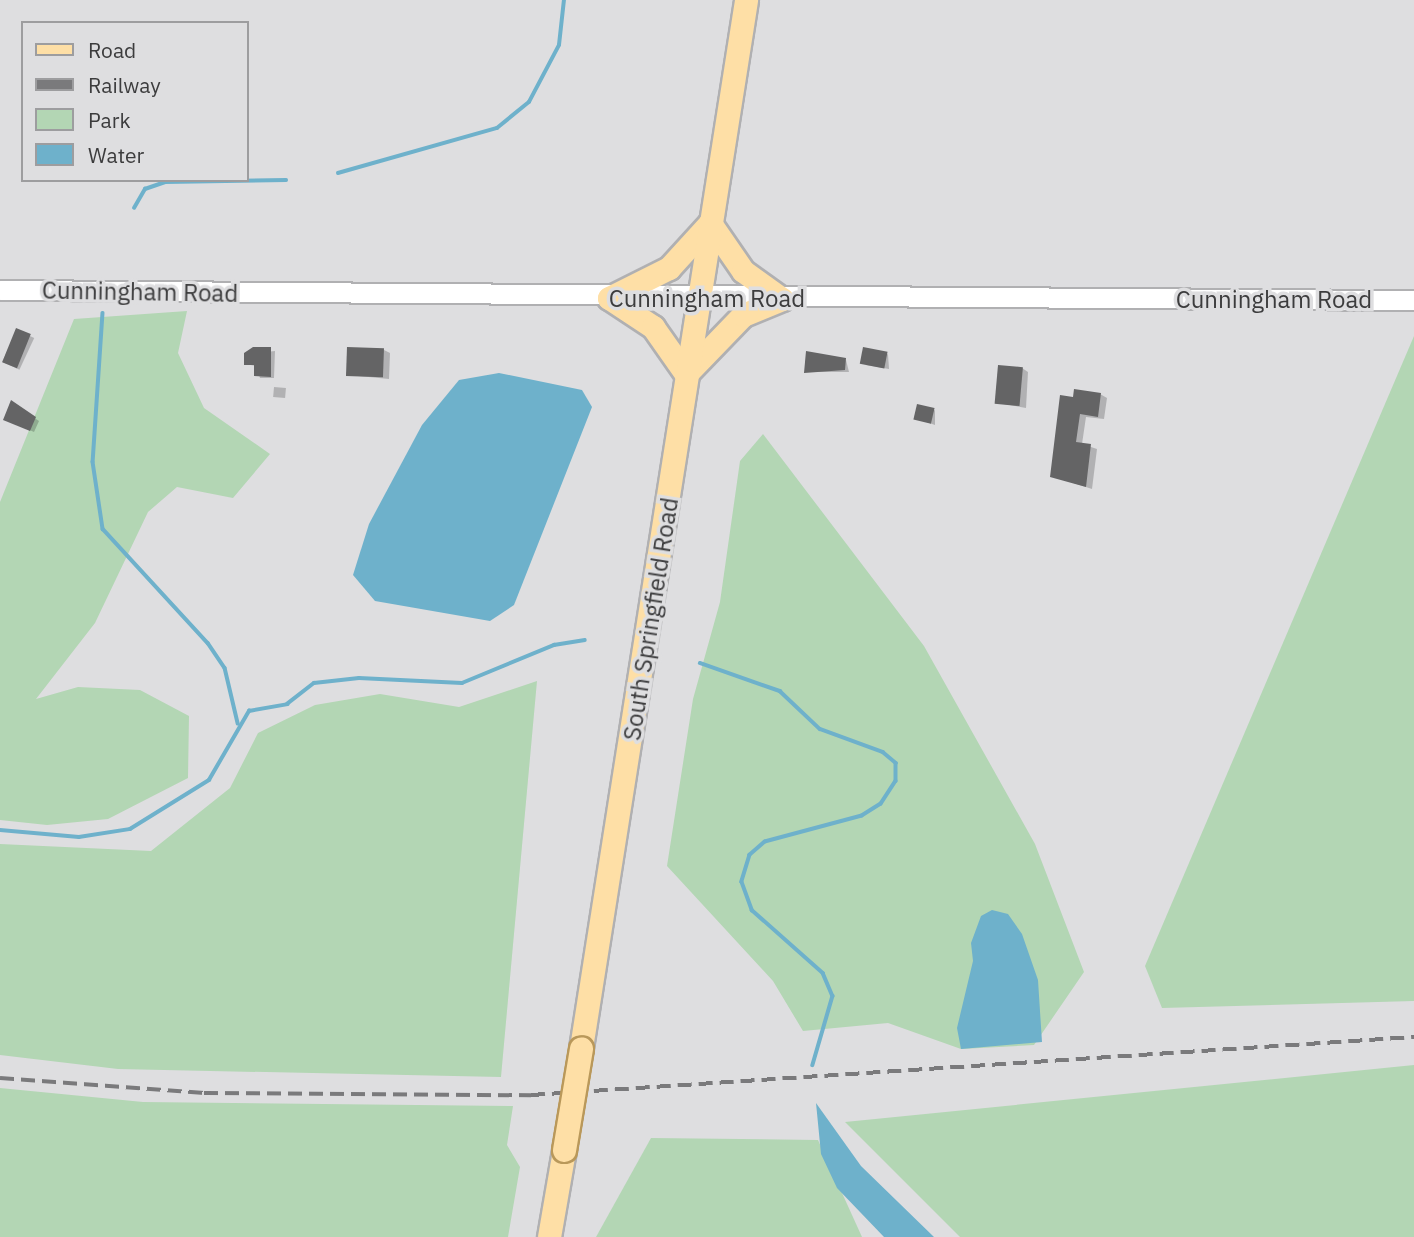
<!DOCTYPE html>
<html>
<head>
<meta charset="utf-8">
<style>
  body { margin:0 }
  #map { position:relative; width:1414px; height:1237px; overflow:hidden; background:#dedee0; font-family:"IBM Plex Sans",sans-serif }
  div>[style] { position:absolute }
  .green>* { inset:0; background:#b3d6b4 }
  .water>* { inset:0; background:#6eb1cb }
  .shadow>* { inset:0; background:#0003; transform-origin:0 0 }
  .stream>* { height:3.5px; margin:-1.75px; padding:0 1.75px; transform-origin:1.75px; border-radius:1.75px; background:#6eb1cb }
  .building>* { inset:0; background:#646465; transform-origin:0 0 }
  .roads { filter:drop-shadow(2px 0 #b0b0b2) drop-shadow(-2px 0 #b0b0b2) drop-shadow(0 2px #b0b0b2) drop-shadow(0 -2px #b0b0b2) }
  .secondary>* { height:19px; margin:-9.5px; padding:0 9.5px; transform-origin:9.5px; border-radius:9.5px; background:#fff }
  .primary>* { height:23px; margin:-11.5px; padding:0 11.5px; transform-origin:11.5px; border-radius:11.5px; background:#fedfa6 }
  .rail>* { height:3.5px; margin-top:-1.75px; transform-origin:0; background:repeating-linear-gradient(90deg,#7a7a7c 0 14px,transparent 0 21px) }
  .bridges { filter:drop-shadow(2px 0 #b9985a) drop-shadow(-2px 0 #b9985a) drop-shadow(0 2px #b9985a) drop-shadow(0 -2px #b9985a) }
  .primary-bridge>* { height:23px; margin:-11.5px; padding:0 11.5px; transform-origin:11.5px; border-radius:11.5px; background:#fedfa6 }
  span { translate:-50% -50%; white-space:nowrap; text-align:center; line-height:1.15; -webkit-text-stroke:7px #dedee0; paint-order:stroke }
  .street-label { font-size:24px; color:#3c3c3d }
  .legend { position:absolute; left:21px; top:21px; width:228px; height:161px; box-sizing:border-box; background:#dedee0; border:2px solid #9d9d9f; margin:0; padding:9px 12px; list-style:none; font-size:21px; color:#3c3c3d }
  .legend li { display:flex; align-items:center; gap:14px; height:35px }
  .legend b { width:35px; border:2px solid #9d9d9f }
</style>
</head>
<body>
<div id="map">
  <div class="green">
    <i style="clip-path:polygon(187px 311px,178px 353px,204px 408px,270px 454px,233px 498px,177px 487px,148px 512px,95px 623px,36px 699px,78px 687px,140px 690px,189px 716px,188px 778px,108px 819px,47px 825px,0 820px,0 502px,74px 319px)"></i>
    <i style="clip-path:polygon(1414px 336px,1414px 1001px,1162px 1008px,1145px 966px)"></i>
    <i style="clip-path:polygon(763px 434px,924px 646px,1035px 844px,1084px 972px,1034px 1045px,961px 1049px,888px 1023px,803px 1031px,773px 981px,667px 866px,693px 699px,720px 602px,740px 461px)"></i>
    <i style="clip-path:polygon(537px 681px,501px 1077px,118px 1069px,0 1055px,0 844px,151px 851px,230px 788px,258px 733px,315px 705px,380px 694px,459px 707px)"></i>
    <i style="clip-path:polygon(1414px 1065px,1414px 1237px,960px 1237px,845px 1122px)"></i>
    <i style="clip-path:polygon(0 1088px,143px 1102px,513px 1106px,507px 1145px,520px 1167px,508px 1237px,0 1237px)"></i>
    <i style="clip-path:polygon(651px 1138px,818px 1140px,862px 1237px,596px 1237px)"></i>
  </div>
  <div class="water">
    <i style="clip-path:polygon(499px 373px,582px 390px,592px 407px,514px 605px,490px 621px,375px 601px,353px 575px,369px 524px,422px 425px,459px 380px)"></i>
    <i style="clip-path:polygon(992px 910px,1008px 914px,1022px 934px,1038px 980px,1042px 1042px,961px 1049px,957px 1028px,973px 961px,971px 943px,981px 916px)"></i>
    <i style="clip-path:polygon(816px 1103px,861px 1166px,934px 1237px,884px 1237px,837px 1188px,821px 1154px)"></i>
  </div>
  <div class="shadow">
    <i style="left:17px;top:330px;width:19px;height:35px;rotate:25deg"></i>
    <i style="clip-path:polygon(384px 350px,390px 353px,389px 379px,348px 375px)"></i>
    <i style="clip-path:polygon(275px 351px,274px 378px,260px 378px,256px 366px,245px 364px,246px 354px)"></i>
    <i style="clip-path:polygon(888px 354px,889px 369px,866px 365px)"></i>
    <i style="clip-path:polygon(846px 360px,849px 372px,806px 372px)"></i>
    <i style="clip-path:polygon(1022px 368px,1028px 372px,1026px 408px,998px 403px)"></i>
    <i style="left:274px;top:387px;width:12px;height:10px;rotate:5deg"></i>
    <i style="clip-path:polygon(1100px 394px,1107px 398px,1104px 419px,1086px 417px,1082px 444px,1097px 449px,1092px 489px,1052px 476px,1075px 399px)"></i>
    <i style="clip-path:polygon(12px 403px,39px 421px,34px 432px,9px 421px)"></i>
    <i style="clip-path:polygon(935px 410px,935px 425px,915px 418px)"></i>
  </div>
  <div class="stream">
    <i style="left:338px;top:173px;width:165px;rotate:-15.8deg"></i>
    <i style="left:497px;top:128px;width:41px;rotate:-39.1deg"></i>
    <i style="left:529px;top:102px;width:64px;rotate:-62.2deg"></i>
    <i style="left:559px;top:45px;width:45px;rotate:-83.7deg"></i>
    <i style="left:134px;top:208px;width:22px;rotate:-60deg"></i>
    <i style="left:145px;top:189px;width:21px;rotate:-19deg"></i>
    <i style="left:165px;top:182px;width:121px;rotate:-0.9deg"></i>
    <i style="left:103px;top:313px;width:149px;rotate:93.8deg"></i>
    <i style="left:93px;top:462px;width:68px;rotate:81.5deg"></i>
    <i style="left:103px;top:529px;width:155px;rotate:47.4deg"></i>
    <i style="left:208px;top:643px;width:30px;rotate:56deg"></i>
    <i style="left:225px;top:668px;width:57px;rotate:76.7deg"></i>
    <i style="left:700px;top:663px;width:85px;rotate:19.3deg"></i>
    <i style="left:780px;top:691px;width:55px;rotate:43.5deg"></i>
    <i style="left:820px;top:729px;width:67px;rotate:20.1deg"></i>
    <i style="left:883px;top:752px;width:17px;rotate:40deg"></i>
    <i style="left:896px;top:763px;width:18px;rotate:90deg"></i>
    <i style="left:896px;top:781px;width:27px;rotate:123deg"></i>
    <i style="left:881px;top:804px;width:22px;rotate:148deg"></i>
    <i style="left:862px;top:816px;width:100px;rotate:165deg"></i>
    <i style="left:765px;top:842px;width:20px;rotate:139deg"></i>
    <i style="left:750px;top:855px;width:28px;rotate:107deg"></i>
    <i style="left:742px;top:882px;width:30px;rotate:70deg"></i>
    <i style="left:752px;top:910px;width:95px;rotate:41.6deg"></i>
    <i style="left:823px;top:973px;width:25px;rotate:67deg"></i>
    <i style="left:833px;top:996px;width:72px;rotate:106.2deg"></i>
    <i style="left:0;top:830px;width:79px;rotate:5.1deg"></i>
    <i style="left:79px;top:837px;width:52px;rotate:-8.9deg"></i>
    <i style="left:130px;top:829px;width:93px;rotate:-31.8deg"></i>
    <i style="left:209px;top:780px;width:80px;rotate:-59.9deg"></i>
    <i style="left:249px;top:711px;width:39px;rotate:-10deg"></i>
    <i style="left:287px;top:704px;width:34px;rotate:-38deg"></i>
    <i style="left:314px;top:683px;width:45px;rotate:-6.3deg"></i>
    <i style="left:359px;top:678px;width:103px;rotate:2.8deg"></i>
    <i style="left:462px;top:683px;width:100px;rotate:-22.4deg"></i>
    <i style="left:554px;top:645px;width:31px;rotate:-9deg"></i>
  </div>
  <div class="building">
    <i style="left:16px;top:328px;width:16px;height:37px;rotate:22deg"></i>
    <i style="clip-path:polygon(253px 347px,271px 347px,271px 377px,254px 376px,254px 365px,244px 365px,244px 353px)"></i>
    <i style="left:347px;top:347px;width:37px;height:29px;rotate:2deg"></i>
    <i style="left:863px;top:347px;width:25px;height:17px;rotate:11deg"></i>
    <i style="clip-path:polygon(806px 351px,846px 358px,845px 370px,804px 373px)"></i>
    <i style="left:998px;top:365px;width:25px;height:39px;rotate:5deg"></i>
    <i style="clip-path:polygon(1074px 389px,1101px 393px,1098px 417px,1080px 414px,1076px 442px,1091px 444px,1086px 487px,1050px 477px,1060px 395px,1073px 397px)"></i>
    <i style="clip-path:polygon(11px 400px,36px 417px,30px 431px,3px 420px)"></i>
    <i style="left:917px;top:404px;width:18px;height:16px;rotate:13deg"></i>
  </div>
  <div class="roads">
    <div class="secondary">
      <i style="left:0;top:290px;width:1414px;rotate:0.41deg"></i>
    </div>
    <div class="primary">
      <i style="left:710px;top:223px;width:58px;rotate:55.5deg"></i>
      <i style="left:743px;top:271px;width:48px;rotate:35.7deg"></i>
      <i style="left:609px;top:298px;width:53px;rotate:33.4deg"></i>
      <i style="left:653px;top:327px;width:57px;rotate:54.9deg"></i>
      <i style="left:686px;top:374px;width:82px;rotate:-46deg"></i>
      <i style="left:743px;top:315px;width:42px;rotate:-22.3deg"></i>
      <i style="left:609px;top:298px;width:67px;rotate:-26.6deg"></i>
      <i style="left:669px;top:268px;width:61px;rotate:-47.7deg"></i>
      <i style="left:581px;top:1048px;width:1061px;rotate:-81.05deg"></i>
      <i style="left:549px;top:1237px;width:88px;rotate:-80.2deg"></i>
    </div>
  </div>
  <div class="rail">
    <i style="left:0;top:1078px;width:205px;rotate:4.2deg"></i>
    <i style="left:204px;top:1093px;width:327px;rotate:0.4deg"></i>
    <i style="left:531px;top:1095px;width:885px;rotate:-3.76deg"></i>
  </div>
  <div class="bridges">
    <div class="primary-bridge">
      <i style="left:564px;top:1150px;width:103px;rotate:-80.5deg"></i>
    </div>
  </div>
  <div class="street-label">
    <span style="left:140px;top:292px;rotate:1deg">Cunningham Road</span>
    <span style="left:707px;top:299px">Cunningham Road</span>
    <span style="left:1274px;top:300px">Cunningham Road</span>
    <span style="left:651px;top:619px;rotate:-81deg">South Springfield Road</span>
  </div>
  <ul class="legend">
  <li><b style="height:9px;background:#fedfa6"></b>Road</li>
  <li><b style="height:9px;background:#7a7a7c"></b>Railway</li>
  <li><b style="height:19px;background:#b3d6b4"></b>Park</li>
  <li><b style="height:19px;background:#6eb1cb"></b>Water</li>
  </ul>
</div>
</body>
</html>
